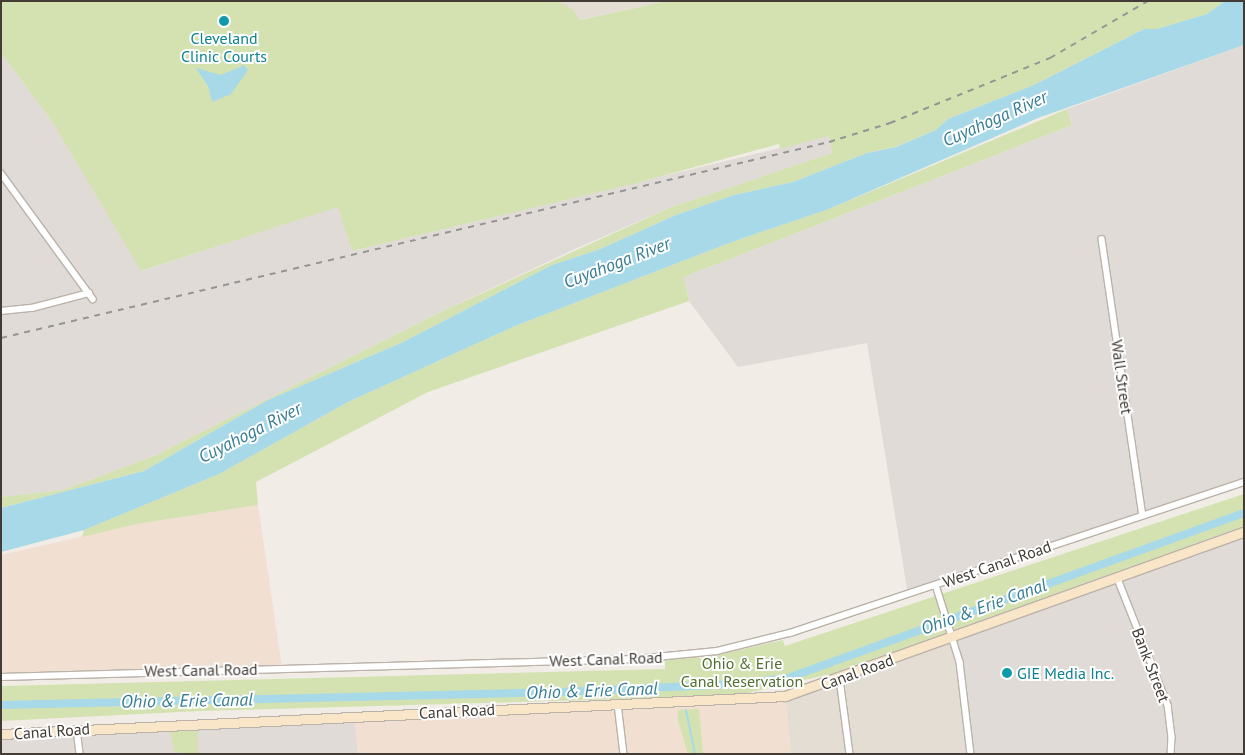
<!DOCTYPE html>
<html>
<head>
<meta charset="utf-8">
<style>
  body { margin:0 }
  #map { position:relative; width:1245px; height:755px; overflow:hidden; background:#f1ece6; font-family:"PT Sans",sans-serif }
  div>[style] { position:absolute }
  .residential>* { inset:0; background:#e4ddd4 }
  .commercial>* { inset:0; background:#f1dfd2 }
  .industrial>* { inset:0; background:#e0dbd7 }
  .green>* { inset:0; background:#d4e2b2 }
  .water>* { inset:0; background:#a7d9e8 }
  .stream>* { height:2px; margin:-1px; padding:0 1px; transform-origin:1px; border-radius:1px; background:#a7d9e8 }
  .canal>* { height:8px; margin:-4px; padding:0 4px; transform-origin:4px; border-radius:4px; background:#a7d9e8 }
  .roads { filter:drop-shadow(1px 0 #bbb2a9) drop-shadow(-1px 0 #bbb2a9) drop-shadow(0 1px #bbb2a9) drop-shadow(0 -1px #bbb2a9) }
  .minor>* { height:5.5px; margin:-2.75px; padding:0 2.75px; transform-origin:2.75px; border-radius:2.75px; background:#fff }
  .secondary>* { height:9px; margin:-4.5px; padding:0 4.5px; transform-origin:4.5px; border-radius:4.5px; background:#f9e5c8 }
  .rail>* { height:2px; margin-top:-1px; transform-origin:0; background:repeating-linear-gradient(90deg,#949494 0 6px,transparent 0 12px) }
  .dots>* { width:14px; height:14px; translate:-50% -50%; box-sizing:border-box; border:2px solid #fff; border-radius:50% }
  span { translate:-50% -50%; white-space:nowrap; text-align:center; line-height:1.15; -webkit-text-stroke:4px #fff; paint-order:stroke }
  .culture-label { font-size:16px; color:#0d838f }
  .left { translate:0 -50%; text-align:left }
  .street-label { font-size:16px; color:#433c36 }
  .park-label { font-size:16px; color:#526f2f }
  .water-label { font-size:18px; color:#367d95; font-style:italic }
  .frame { position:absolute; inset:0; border:2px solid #433c36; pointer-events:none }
</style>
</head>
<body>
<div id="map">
  <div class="residential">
    <i style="clip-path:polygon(420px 1px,667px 1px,430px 52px)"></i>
    <i style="clip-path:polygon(954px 637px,971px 754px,791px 754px,785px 696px)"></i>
  </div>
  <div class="commercial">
    <i style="clip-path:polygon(258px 505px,282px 668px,1px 673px,1px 555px,137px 524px)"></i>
    <i style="clip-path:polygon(785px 696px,791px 754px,358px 754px,354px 716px)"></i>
  </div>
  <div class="industrial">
    <i style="clip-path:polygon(1244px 45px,1244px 482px,908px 595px,867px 343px,738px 367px,689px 301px,684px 277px,1072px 125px,1067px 109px)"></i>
    <i style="clip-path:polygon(1px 53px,53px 123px,142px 271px,339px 206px,352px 251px,829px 136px,832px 153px,669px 208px,575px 249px,445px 310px,154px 456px,63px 490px,1px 497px)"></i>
    <i style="clip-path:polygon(1244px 532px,1244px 754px,970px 754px,954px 637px)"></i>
    <i style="clip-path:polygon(354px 716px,358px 754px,1px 754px,1px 734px)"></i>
  </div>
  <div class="green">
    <i style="clip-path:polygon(1px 1px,557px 1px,572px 9px,580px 20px,667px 1px,1225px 1px,1207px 14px,1157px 29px,1144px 29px,1034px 85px,948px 119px,936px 130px,895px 147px,867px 153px,793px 182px,734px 195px,676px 215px,598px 250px,552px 265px,401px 343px,268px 400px,144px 471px,1px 508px,1px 497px,63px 490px,154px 456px,445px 310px,669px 208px,832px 153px,829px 136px,780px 149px,779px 144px,637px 183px,352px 251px,338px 207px,141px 271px,53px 123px,1px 53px)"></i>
    <i style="clip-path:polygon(1067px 109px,1072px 125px,684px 277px,689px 301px,428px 392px,256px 482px,258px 505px,137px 524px,82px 537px,84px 530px,219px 474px,348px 402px,515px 326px,729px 243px,829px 209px)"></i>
    <i style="clip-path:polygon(1244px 494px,1244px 526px,831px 674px,735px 696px,200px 711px,1px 721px,1px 686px,665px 669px,665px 658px,699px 655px,700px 659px,783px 640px,785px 646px)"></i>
    <i style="clip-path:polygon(699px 709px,703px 754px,688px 754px,678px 721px,678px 710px)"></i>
    <i style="clip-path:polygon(182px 729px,198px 731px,198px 754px,174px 752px,170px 731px)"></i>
  </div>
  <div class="water">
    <i style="clip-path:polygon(1225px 1px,1244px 1px,1244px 45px,1038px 118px,829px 209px,729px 243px,515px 326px,348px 402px,219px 474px,84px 530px,1px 552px,1px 508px,144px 471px,268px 400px,401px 343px,552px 265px,598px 250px,676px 215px,734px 195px,793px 182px,867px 153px,896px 147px,936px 130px,948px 119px,1034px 85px,1144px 29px,1157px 29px,1207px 14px)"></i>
    <i style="clip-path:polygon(244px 65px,248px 70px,231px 94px,212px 102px,208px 86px,196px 68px,221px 75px)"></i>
  </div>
  <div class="stream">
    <i style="left:686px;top:710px;width:45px;rotate:78.4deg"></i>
  </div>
  <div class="canal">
    <i style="left:1px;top:705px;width:561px;rotate:-1.33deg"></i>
    <i style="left:562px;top:692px;width:174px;rotate:-2.6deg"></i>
    <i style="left:736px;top:684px;width:52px;rotate:-6.6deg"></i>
    <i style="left:788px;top:678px;width:485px;rotate:-19.9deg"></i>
  </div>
  <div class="roads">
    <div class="minor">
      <i style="left:1px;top:173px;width:156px;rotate:53.9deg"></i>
      <i style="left:1102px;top:239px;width:279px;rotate:81.6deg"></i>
      <i style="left:1px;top:311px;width:31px;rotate:-6deg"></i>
      <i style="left:32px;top:308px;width:59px;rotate:-14.7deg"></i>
      <i style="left:1118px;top:579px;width:136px;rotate:68.4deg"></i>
      <i style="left:1168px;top:705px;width:32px;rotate:83deg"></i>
      <i style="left:1172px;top:737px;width:17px;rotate:93deg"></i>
      <i style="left:936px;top:585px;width:81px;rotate:72.7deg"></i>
      <i style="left:960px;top:662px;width:93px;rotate:83.2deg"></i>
      <i style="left:1px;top:677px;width:635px;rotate:-1.62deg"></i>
      <i style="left:636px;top:659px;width:81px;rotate:-5.6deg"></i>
      <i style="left:717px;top:651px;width:75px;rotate:-13.9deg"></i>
      <i style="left:790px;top:633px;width:478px;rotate:-18.4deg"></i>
      <i style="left:840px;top:679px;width:76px;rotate:82.4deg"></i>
      <i style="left:618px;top:704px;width:50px;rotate:83.2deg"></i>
      <i style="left:77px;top:729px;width:25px;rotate:83deg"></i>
    </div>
    <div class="secondary">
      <i style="left:1px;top:734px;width:785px;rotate:-2.77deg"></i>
      <i style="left:785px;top:696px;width:487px;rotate:-19.7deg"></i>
    </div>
  </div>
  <div class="rail">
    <i style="left:1px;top:338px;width:851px;rotate:-13.32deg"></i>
    <i style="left:829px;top:142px;width:64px;rotate:-17.3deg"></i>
    <i style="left:890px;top:123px;width:173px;rotate:-22.1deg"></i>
    <i style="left:1050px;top:58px;width:113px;rotate:-30.2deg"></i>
  </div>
  <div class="dots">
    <i style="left:224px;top:21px;background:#0f9aa8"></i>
    <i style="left:1007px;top:673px;background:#0f9aa8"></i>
  </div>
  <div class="culture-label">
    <span style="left:224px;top:47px">Cleveland<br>Clinic Courts</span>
    <span class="left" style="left:1017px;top:673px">GIE Media Inc.</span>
  </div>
  <div class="street-label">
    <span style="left:1122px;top:377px;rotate:82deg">Wall Street</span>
    <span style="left:997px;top:564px;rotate:-19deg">West Canal Road</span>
    <span style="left:606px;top:659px;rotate:-2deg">West Canal Road</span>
    <span style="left:1151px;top:665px;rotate:69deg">Bank Street</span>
    <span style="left:201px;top:670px;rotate:-1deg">West Canal Road</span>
    <span style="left:857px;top:672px;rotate:-20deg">Canal Road</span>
    <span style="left:457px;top:711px;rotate:-3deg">Canal Road</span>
    <span style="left:52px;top:731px;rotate:-4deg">Canal Road</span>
  </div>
  <div class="park-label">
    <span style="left:742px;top:672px">Ohio &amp; Erie<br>Canal Reservation</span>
  </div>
  <div class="water-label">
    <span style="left:995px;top:119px;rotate:-24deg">Cuyahoga River</span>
    <span style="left:617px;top:263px;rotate:-21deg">Cuyahoga River</span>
    <span style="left:250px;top:433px;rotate:-27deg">Cuyahoga River</span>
    <span style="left:984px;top:607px;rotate:-20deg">Ohio &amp; Erie Canal</span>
    <span style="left:592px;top:691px;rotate:-2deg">Ohio &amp; Erie Canal</span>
    <span style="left:187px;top:701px;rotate:-1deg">Ohio &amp; Erie Canal</span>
  </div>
  <div class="frame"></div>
</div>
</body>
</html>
